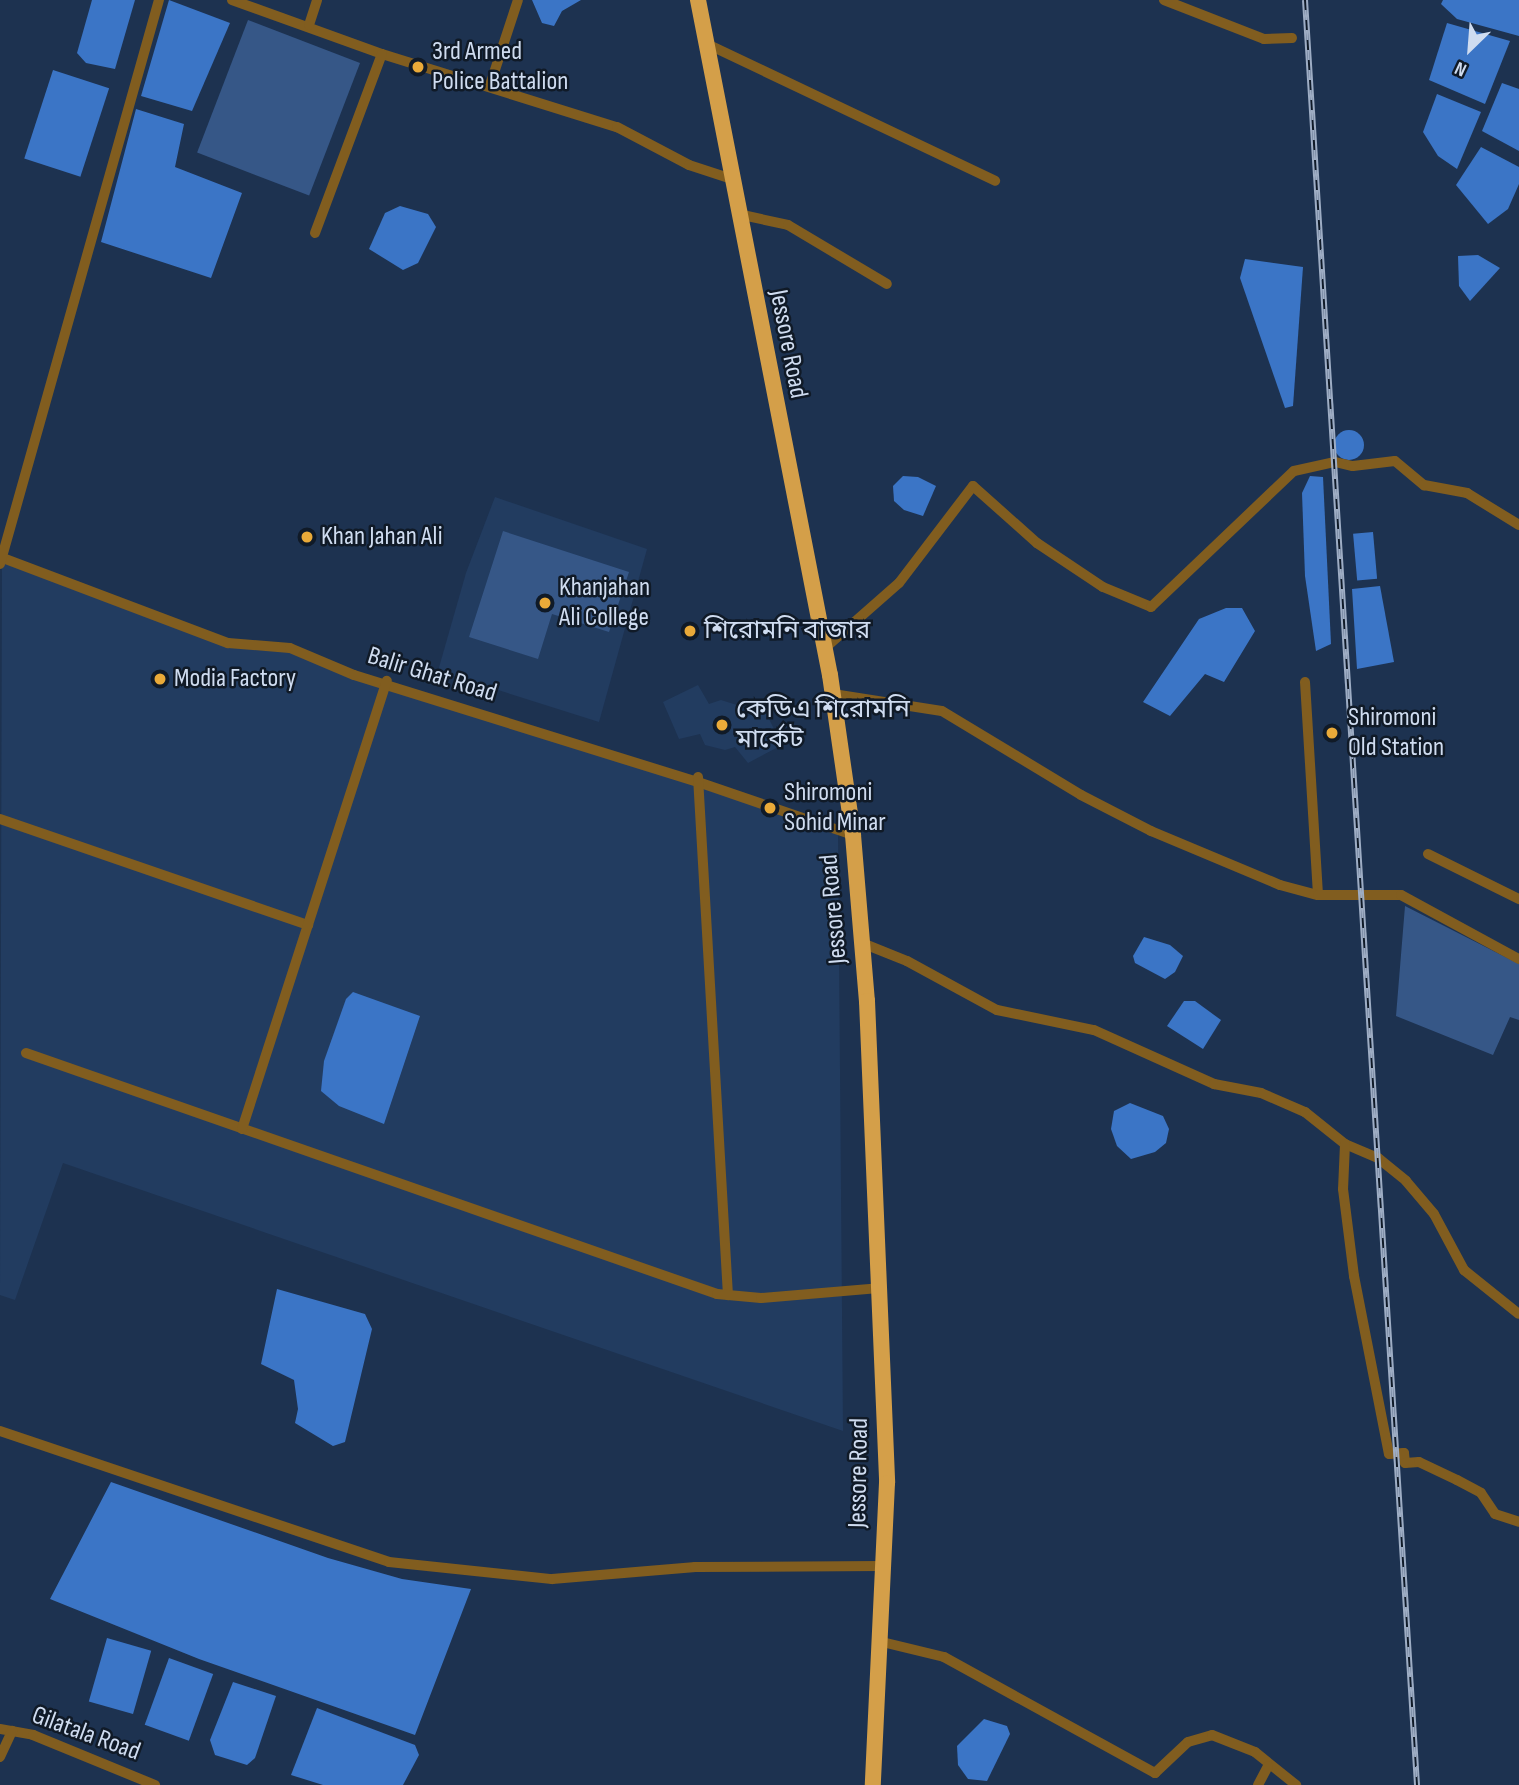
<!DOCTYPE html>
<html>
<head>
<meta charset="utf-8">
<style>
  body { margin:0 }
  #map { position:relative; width:1519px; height:1785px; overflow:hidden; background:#1d3250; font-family:"Sofia Sans Condensed","Noto Sans Bengali",sans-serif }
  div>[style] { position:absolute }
  .built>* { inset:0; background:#223c60 }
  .green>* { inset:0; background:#365787; transform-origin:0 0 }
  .water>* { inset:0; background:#3b75c6; transform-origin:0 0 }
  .round { border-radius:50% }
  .minor>* { height:10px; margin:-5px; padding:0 5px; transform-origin:5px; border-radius:5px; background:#815d1f }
  .highway>* { height:16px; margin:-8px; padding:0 8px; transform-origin:8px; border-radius:8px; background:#d49f49 }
  .rail>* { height:6px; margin-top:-3px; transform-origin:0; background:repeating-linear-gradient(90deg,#101a27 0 10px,#9eadc4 0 20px); box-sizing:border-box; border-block:2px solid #9eadc4 }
  .dots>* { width:19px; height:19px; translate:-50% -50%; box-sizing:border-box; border:4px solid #101a27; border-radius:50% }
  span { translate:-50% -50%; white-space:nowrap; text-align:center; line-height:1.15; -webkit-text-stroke:5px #101a27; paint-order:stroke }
  .poi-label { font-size:26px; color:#cfdcf0 }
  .left { translate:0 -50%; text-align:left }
  .street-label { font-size:26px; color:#cfdcf0 }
  .north { position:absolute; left:1435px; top:14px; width:70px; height:70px; -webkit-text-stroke:5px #101a27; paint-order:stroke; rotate:205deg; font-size:19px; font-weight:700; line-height:28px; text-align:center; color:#cfdcf0 }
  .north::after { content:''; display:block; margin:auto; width:24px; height:32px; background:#cfdcf0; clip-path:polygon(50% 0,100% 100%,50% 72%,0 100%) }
</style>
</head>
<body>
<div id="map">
  <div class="built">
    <i style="clip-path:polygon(495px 497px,647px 549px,599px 722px,438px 671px,466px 573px)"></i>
    <i style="clip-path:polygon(2px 558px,228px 643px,272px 644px,838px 832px,843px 1431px,63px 1163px,15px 1300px,0 1295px)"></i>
    <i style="clip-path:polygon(698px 685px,709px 704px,721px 700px,740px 706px,746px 717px,764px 709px,782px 745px,748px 763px,735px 747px,725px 750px,705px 745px,700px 734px,679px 739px,663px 702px)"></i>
  </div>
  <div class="green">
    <i style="left:248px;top:20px;width:120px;height:142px;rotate:21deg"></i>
    <i style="clip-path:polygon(503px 531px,629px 572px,609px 632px,552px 614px,538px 659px,469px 637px)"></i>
    <i style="clip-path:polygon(1405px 906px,1519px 964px,1519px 1020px,1510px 1017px,1493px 1055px,1396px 1016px)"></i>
  </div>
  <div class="water">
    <i style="clip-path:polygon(92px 0,135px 0,115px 69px,86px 63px,77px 53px)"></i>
    <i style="clip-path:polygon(169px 0,230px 23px,192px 111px,141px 96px)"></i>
    <i style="clip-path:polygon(532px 0,581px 0,562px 11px,554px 26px,542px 23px)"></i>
    <i style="clip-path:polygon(1443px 0,1519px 0,1519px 36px,1457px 19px,1441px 4px)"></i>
    <i style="clip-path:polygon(1447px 23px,1510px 41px,1485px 104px,1429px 80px)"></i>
    <i style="left:53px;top:70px;width:59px;height:93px;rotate:18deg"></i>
    <i style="clip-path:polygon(1502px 83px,1519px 89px,1519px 151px,1482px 131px)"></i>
    <i style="clip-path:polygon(1437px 94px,1481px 112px,1457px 169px,1438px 156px,1423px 132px)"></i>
    <i style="clip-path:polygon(136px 109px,184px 124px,175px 167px,242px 193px,211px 278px,101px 242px)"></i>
    <i style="clip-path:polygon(1481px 147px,1519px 167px,1519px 184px,1508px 209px,1488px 224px,1456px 185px)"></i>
    <i style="clip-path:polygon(400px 206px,428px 214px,436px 227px,418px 263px,403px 270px,369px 249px,385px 213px)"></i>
    <i style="clip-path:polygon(1478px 255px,1500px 268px,1470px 301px,1459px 286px,1458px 256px)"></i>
    <i style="clip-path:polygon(1245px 259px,1303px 267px,1293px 406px,1285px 408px,1240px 278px)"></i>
    <i class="round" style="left:1334px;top:430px;width:30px;height:30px"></i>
    <i style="clip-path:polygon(903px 476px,918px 477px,936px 486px,923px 516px,904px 510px,894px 501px,893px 486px)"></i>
    <i style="clip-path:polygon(1310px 476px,1323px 477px,1331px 644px,1316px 651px,1305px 576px,1302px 493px)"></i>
    <i style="left:1373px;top:532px;width:47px;height:20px;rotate:85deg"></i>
    <i style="clip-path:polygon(1380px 586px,1394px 662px,1357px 669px,1352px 589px)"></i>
    <i style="clip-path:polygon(1226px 608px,1242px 608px,1255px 631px,1224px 682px,1205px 674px,1170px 716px,1143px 702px,1199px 619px)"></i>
    <i style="clip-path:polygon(1144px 937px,1170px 945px,1183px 956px,1175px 972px,1165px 979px,1135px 963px,1133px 956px)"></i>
    <i style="clip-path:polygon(353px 992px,420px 1016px,384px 1124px,339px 1106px,321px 1091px,324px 1061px,346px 999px)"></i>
    <i style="clip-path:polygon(1184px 1001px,1195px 1001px,1221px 1020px,1203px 1049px,1167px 1026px)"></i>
    <i style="clip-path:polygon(1130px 1103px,1163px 1116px,1169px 1129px,1166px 1143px,1155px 1152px,1131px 1159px,1117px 1146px,1111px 1129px,1114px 1111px)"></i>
    <i style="clip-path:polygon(277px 1289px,365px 1314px,372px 1329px,345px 1442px,333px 1446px,295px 1423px,298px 1409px,294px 1380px,261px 1364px)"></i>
    <i style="clip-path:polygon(111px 1482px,328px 1558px,402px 1579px,471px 1589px,415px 1735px,199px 1659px,50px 1599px)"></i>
    <i style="left:107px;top:1638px;width:46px;height:66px;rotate:16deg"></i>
    <i style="left:169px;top:1658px;width:47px;height:71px;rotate:20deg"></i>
    <i style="clip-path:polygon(233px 1682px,276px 1696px,255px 1758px,247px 1765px,215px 1755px,210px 1740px)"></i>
    <i style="clip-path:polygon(317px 1708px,415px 1745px,419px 1755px,403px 1785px,323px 1785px,291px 1775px)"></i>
    <i style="clip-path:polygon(984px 1719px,1007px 1726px,1010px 1734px,987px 1781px,968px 1779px,958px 1765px,957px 1746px)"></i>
  </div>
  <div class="minor">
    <i style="left:232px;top:0;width:159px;rotate:19.8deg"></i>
    <i style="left:382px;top:54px;width:246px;rotate:17.3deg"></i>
    <i style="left:617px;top:127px;width:81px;rotate:27.8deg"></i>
    <i style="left:689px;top:165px;width:45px;rotate:18deg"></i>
    <i style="left:1164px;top:0;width:107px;rotate:21.3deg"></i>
    <i style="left:1264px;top:39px;width:28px;rotate:-2deg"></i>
    <i style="left:309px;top:25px;width:26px;rotate:-72deg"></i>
    <i style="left:707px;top:44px;width:319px;rotate:25.4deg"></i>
    <i style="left:490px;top:85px;width:89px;rotate:-71.8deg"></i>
    <i style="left:738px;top:214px;width:51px;rotate:12.4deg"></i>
    <i style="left:788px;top:225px;width:115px;rotate:30.8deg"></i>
    <i style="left:315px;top:233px;width:191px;rotate:-69.5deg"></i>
    <i style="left:0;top:557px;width:244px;rotate:20.7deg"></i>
    <i style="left:228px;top:643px;width:62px;rotate:4.6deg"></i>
    <i style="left:290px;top:648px;width:69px;rotate:22.9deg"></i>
    <i style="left:354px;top:675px;width:360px;rotate:17.3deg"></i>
    <i style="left:698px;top:782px;width:164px;rotate:18.9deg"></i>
    <i style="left:0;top:564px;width:586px;rotate:-74.26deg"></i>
    <i style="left:825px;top:648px;width:98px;rotate:-41.3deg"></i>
    <i style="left:899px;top:583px;width:122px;rotate:-52.7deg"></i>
    <i style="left:973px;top:486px;width:86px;rotate:41.7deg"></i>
    <i style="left:1037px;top:543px;width:79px;rotate:33.7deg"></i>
    <i style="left:1103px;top:587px;width:52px;rotate:22.6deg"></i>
    <i style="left:1151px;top:607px;width:197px;rotate:-43.6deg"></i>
    <i style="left:1294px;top:471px;width:42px;rotate:-12.4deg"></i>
    <i style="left:1335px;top:462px;width:18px;rotate:13deg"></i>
    <i style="left:1353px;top:466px;width:42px;rotate:-6.8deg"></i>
    <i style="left:1395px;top:461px;width:38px;rotate:40deg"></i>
    <i style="left:1424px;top:485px;width:44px;rotate:10.5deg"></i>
    <i style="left:1467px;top:493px;width:61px;rotate:31.6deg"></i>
    <i style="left:1305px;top:682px;width:213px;rotate:86.5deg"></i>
    <i style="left:833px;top:694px;width:110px;rotate:8.9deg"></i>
    <i style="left:942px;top:711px;width:162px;rotate:31.1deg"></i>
    <i style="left:1081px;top:795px;width:79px;rotate:27.2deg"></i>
    <i style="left:1151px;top:831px;width:140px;rotate:22.7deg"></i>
    <i style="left:1280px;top:885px;width:39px;rotate:15deg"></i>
    <i style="left:1318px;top:895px;width:83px"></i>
    <i style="left:1401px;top:895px;width:134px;rotate:28.5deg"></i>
    <i style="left:698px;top:777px;width:519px;rotate:86.69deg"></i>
    <i style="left:0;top:819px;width:326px;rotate:19deg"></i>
    <i style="left:1428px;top:854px;width:102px;rotate:26.3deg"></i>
    <i style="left:862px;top:943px;width:48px;rotate:21.8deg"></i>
    <i style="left:907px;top:961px;width:102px;rotate:28.6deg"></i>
    <i style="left:997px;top:1010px;width:99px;rotate:11.7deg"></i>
    <i style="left:1094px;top:1030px;width:132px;rotate:24.2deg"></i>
    <i style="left:1214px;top:1084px;width:48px;rotate:10.8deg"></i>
    <i style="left:1261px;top:1093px;width:48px;rotate:23.4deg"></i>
    <i style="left:1305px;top:1112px;width:51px;rotate:38.7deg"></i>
    <i style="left:1345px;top:1144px;width:36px;rotate:23deg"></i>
    <i style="left:1378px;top:1158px;width:36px;rotate:39deg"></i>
    <i style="left:1406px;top:1181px;width:43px;rotate:49.7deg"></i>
    <i style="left:1434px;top:1214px;width:64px;rotate:61.8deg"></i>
    <i style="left:1464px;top:1270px;width:70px;rotate:38.7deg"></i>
    <i style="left:26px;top:1053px;width:732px;rotate:19.23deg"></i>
    <i style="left:717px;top:1294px;width:44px;rotate:5.2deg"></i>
    <i style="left:761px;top:1298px;width:118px;rotate:-4.8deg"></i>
    <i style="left:242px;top:1129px;width:471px;rotate:-72.1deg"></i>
    <i style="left:1345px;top:1144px;width:45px;rotate:92.5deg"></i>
    <i style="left:1343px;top:1189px;width:88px;rotate:82.8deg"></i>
    <i style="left:1354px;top:1276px;width:181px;rotate:78.9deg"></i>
    <i style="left:1389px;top:1454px;width:15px;rotate:-4deg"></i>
    <i style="left:1404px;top:1453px;width:10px;rotate:84deg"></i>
    <i style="left:1405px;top:1463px;width:14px;rotate:-4deg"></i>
    <i style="left:1419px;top:1462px;width:42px;rotate:25.3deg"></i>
    <i style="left:1457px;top:1480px;width:27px;rotate:28deg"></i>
    <i style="left:1481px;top:1493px;width:25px;rotate:56deg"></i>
    <i style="left:1495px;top:1514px;width:25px;rotate:18deg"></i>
    <i style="left:0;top:1431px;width:410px;rotate:18.6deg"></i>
    <i style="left:389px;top:1562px;width:164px;rotate:6deg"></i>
    <i style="left:552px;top:1579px;width:144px;rotate:-4.8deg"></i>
    <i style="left:695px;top:1567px;width:186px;rotate:-0.3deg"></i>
    <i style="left:878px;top:1641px;width:68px;rotate:13.6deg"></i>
    <i style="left:944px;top:1657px;width:241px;rotate:28.8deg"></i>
    <i style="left:1155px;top:1773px;width:45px;rotate:-43.2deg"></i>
    <i style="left:1188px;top:1742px;width:25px;rotate:-16deg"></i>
    <i style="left:1212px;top:1735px;width:46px;rotate:21.6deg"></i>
    <i style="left:1255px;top:1752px;width:53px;rotate:38.8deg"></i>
    <i style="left:0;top:1729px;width:34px;rotate:10deg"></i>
    <i style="left:33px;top:1735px;width:132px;rotate:22.3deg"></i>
    <i style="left:0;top:1757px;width:29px;rotate:-65deg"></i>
    <i style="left:1258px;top:1785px;width:21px;rotate:-62deg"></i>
  </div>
  <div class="highway">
    <i style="left:698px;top:0;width:688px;rotate:78.94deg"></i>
    <i style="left:830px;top:675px;width:162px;rotate:81.8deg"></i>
    <i style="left:853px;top:835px;width:167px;rotate:85.2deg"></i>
    <i style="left:867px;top:1001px;width:482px;rotate:87.6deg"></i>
    <i style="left:887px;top:1483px;width:302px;rotate:92.7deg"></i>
  </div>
  <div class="rail">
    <i style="left:1305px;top:0;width:1789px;rotate:86.41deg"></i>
  </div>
  <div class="dots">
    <i style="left:418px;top:67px;background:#eaaa39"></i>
    <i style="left:307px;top:537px;background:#eaaa39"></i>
    <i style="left:545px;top:603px;background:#eaaa39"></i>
    <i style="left:690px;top:631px;background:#eaaa39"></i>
    <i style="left:160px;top:679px;background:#eaaa39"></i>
    <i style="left:722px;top:725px;background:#eaaa39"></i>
    <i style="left:1332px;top:733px;background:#eaaa39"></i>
    <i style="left:770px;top:808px;background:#eaaa39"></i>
  </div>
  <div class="poi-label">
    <span class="left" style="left:432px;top:67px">3rd Armed<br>Police Battalion</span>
    <span class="left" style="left:321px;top:537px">Khan Jahan Ali</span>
    <span class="left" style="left:559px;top:603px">Khanjahan<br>Ali College</span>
    <span class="left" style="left:704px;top:631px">শিরোমনি বাজার</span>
    <span class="left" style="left:174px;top:679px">Modia Factory</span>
    <span class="left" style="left:736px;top:725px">কেডিএ শিরোমনি<br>মার্কেট</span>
    <span class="left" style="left:1348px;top:733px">Shiromoni<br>Old Station</span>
    <span class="left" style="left:784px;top:808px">Shiromoni<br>Sohid Minar</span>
  </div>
  <div class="street-label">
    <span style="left:788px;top:344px;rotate:79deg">Jessore Road</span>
    <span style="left:432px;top:675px;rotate:17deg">Balir Ghat Road</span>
    <span style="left:834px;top:909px;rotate:-95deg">Jessore Road</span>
    <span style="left:859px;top:1473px;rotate:-89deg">Jessore Road</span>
    <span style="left:86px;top:1734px;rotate:20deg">Gilatala Road</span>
  </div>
  <div class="north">N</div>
</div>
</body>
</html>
